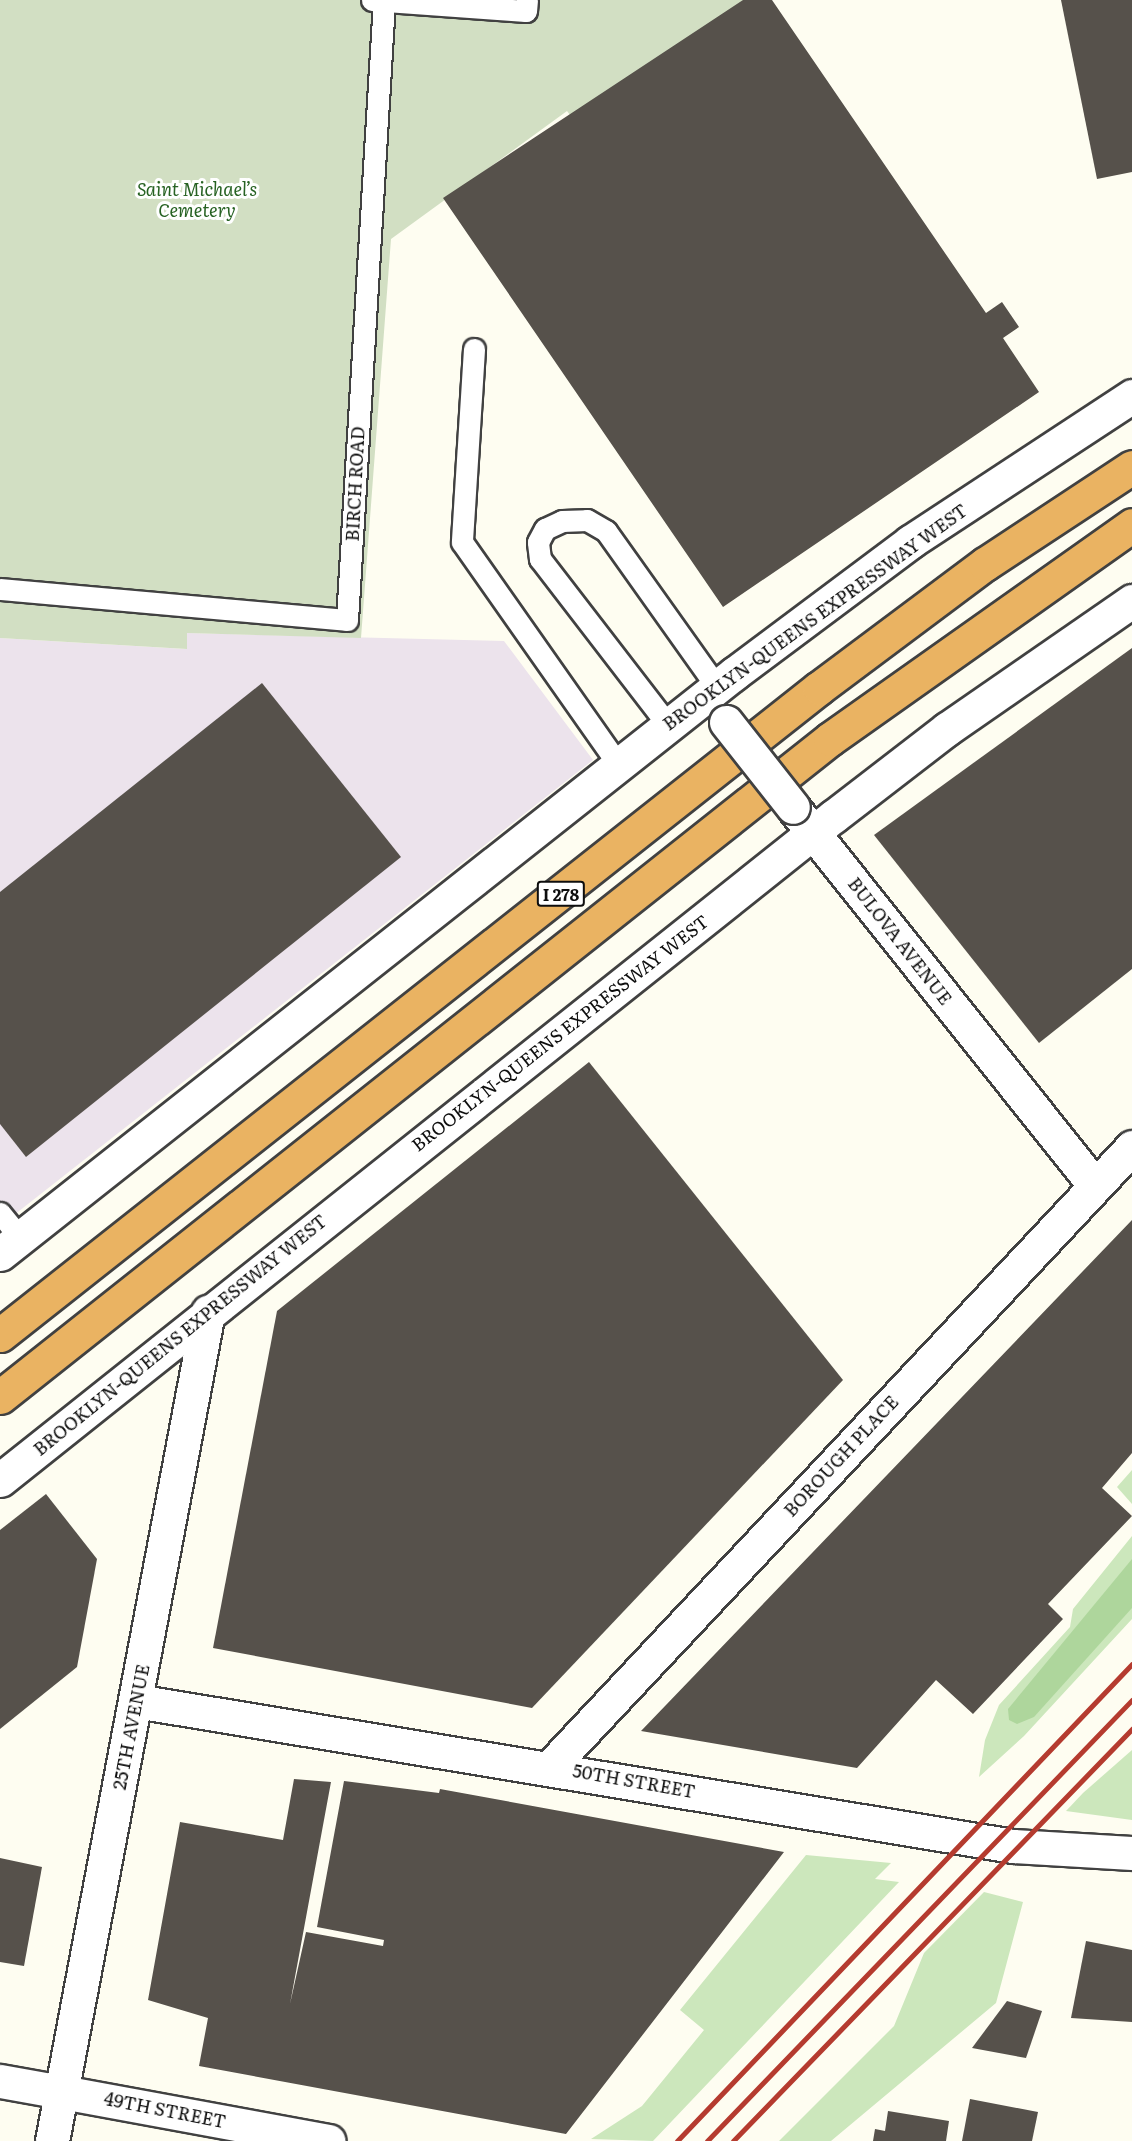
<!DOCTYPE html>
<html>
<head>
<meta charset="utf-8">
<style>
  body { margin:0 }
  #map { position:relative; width:1132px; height:2141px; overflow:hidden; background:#fefdf1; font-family:Literata,serif }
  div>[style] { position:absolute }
  .industrial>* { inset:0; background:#ece3ec }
  .green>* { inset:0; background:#cce7bc }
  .forest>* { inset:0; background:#aed69c }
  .cemetery>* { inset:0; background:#d2dfc3 }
  .building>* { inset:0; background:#56514b }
  .roads { filter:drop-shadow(2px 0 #414141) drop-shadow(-2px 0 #414141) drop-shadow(0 2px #414141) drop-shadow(0 -2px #414141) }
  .service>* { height:21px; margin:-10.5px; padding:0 10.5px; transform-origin:10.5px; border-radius:10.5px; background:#fff }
  .minor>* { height:33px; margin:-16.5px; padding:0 16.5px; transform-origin:16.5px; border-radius:16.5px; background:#fff }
  .tertiary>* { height:33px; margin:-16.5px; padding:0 16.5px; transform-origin:16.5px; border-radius:16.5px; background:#fff }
  .motorway>* { height:33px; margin:-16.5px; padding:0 16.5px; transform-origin:16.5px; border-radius:16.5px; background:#eab362 }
  .rail>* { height:4.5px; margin:-2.25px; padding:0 2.25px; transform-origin:2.25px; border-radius:2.25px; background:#b53b2f }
  .bridges { filter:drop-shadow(2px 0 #414141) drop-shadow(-2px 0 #414141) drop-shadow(0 2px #414141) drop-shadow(0 -2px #414141) }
  .minor-bridge>* { height:33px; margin:-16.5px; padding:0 16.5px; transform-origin:16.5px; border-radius:16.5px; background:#fff }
  span { translate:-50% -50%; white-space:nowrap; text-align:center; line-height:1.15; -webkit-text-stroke:6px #fff; paint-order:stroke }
  .shield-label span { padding:2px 4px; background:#fff; border:2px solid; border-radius:4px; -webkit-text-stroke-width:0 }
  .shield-label { font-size:16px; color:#0e0e0e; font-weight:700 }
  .park-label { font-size:18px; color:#276223; font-style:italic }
  .street-label { font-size:18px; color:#0e0e0e }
</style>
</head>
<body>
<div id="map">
  <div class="industrial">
    <i style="clip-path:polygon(187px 633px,504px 641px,593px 760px,0 1226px,0 638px,186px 649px)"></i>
  </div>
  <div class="green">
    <i style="clip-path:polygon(1132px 1470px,1132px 1504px,1117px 1487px)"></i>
    <i style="clip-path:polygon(1132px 1536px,1132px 1619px,1024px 1736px,979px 1777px,985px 1740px,999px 1705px,1070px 1627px,1073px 1609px)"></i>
    <i style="clip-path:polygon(1132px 1750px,1132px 1820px,1066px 1811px,1083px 1793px)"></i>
    <i style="clip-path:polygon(806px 1855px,891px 1863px,875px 1879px,899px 1882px,653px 2141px,591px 2139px,642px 2106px,704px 2030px,680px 2010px)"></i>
    <i style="clip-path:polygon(984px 1892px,1023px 1902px,996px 2003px,831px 2141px,779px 2141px,894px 2026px,924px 1953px)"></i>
  </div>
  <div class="forest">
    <i style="clip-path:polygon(1132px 1559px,1132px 1608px,1034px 1717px,1017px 1724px,1009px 1720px,1008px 1709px)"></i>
  </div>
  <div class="cemetery">
    <i style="clip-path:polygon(0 0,744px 0,573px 119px,567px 111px,391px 239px,361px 638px,187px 633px,187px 649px,0 638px)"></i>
  </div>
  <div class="building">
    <i style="clip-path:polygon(743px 0,772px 0,986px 313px,1002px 302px,1019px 327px,1003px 338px,1039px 392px,723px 607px,443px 198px)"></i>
    <i style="clip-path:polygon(1061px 0,1132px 0,1132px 172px,1097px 179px)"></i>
    <i style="clip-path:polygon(1132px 648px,1132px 969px,1039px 1043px,874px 835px)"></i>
    <i style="clip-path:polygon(262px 683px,401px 857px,26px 1157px,0 1124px,0 892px)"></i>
    <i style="clip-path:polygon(589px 1062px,843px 1380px,532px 1708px,213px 1648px,277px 1311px)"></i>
    <i style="clip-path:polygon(1132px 1220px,1132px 1453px,1102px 1488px,1132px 1516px,1048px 1604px,1063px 1619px,973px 1714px,936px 1680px,857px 1768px,641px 1731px)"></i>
    <i style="clip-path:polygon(46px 1494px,97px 1559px,77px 1667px,0 1729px,0 1530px)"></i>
    <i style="clip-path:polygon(294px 1779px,331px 1782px,290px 2004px,306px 1932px,383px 1946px,384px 1940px,317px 1927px,344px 1781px,439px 1793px,440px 1789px,784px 1852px,566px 2134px,199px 2066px,208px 2018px,148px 2000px,180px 1822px,283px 1840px)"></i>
    <i style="clip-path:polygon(0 1858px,42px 1867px,24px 1966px,0 1962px)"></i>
    <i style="clip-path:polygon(1086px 1941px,1132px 1950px,1132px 2022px,1071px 2018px)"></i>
    <i style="clip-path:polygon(1007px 2001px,1042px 2011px,1026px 2058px,972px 2048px)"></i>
    <i style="clip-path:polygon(970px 2099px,1038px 2112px,1032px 2141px,962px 2141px)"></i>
    <i style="clip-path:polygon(888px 2111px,949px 2121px,946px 2141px,873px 2141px,875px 2129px,885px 2131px)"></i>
  </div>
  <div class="roads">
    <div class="service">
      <i style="left:372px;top:0;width:154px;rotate:4.1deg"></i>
      <i style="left:526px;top:11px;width:11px;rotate:-85deg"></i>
      <i style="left:474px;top:349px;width:193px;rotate:93.6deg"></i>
      <i style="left:462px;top:542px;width:271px;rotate:54.9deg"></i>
      <i style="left:0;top:589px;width:348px;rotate:5.1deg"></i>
      <i style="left:347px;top:620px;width:620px;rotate:-86.58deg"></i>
      <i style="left:668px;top:725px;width:210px;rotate:-127.6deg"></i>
      <i style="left:540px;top:559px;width:17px;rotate:-97deg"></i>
      <i style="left:538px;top:542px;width:15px;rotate:-62deg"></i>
      <i style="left:545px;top:529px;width:19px;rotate:-25deg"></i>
      <i style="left:562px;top:521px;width:25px;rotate:-2deg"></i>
      <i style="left:587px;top:520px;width:22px;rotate:30deg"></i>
      <i style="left:606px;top:531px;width:191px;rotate:54.6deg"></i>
      <i style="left:0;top:1213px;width:32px;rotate:51deg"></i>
    </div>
    <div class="minor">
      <i style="left:795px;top:810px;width:481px;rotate:51.4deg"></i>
      <i style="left:136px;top:1701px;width:889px;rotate:9.39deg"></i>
      <i style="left:1013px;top:1846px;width:119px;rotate:3.4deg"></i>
      <i style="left:551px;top:1766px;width:849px;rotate:-46.81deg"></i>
      <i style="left:62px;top:2092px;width:271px;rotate:10.4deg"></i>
      <i style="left:52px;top:2141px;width:844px;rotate:-79.34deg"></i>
    </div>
    <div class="tertiary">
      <i style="left:0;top:1254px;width:937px;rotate:-38.33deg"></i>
      <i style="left:735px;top:673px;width:219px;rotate:-36.8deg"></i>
      <i style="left:910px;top:542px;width:266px;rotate:-33.3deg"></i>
      <i style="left:0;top:1480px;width:1066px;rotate:-38.53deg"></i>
      <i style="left:834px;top:816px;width:143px;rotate:-37.6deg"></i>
      <i style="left:947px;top:729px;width:225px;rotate:-34.7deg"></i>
      <i style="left:0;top:2081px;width:63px;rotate:10.1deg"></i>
    </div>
    <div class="motorway">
      <i style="left:0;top:1335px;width:1044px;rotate:-38.31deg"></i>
      <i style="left:819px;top:688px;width:207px;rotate:-36.8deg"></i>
      <i style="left:985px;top:564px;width:176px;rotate:-33.4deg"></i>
      <i style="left:0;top:1397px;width:1059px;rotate:-38.41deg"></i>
      <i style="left:830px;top:739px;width:370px;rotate:-35.3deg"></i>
    </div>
  </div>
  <div class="rail">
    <i style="left:677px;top:2141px;width:659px;rotate:-46.35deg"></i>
    <i style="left:707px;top:2141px;width:612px;rotate:-46.06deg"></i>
    <i style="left:733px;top:2141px;width:574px;rotate:-45.92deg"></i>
  </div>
  <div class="bridges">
    <div class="minor-bridge">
      <i style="left:726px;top:722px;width:108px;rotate:51.8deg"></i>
    </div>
  </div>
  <div class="shield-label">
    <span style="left:561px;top:894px">I 278</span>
  </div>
  <div class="park-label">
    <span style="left:197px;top:200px">Saint Michael’s<br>Cemetery</span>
  </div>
  <div class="street-label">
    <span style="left:355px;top:484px;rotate:-87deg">BIRCH ROAD</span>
    <span style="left:815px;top:617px;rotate:-36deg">BROOKLYN-QUEENS EXPRESSWAY WEST</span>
    <span style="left:900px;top:941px;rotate:52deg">BULOVA AVENUE</span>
    <span style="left:560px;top:1033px;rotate:-38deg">BROOKLYN-QUEENS EXPRESSWAY WEST</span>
    <span style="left:180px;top:1335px;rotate:-39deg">BROOKLYN-QUEENS EXPRESSWAY WEST</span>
    <span style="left:841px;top:1456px;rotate:-47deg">BOROUGH PLACE</span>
    <span style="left:131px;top:1727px;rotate:-79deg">25TH AVENUE</span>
    <span style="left:634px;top:1781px;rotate:10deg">50TH STREET</span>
    <span style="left:165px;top:2110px;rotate:11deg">49TH STREET</span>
  </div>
</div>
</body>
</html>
